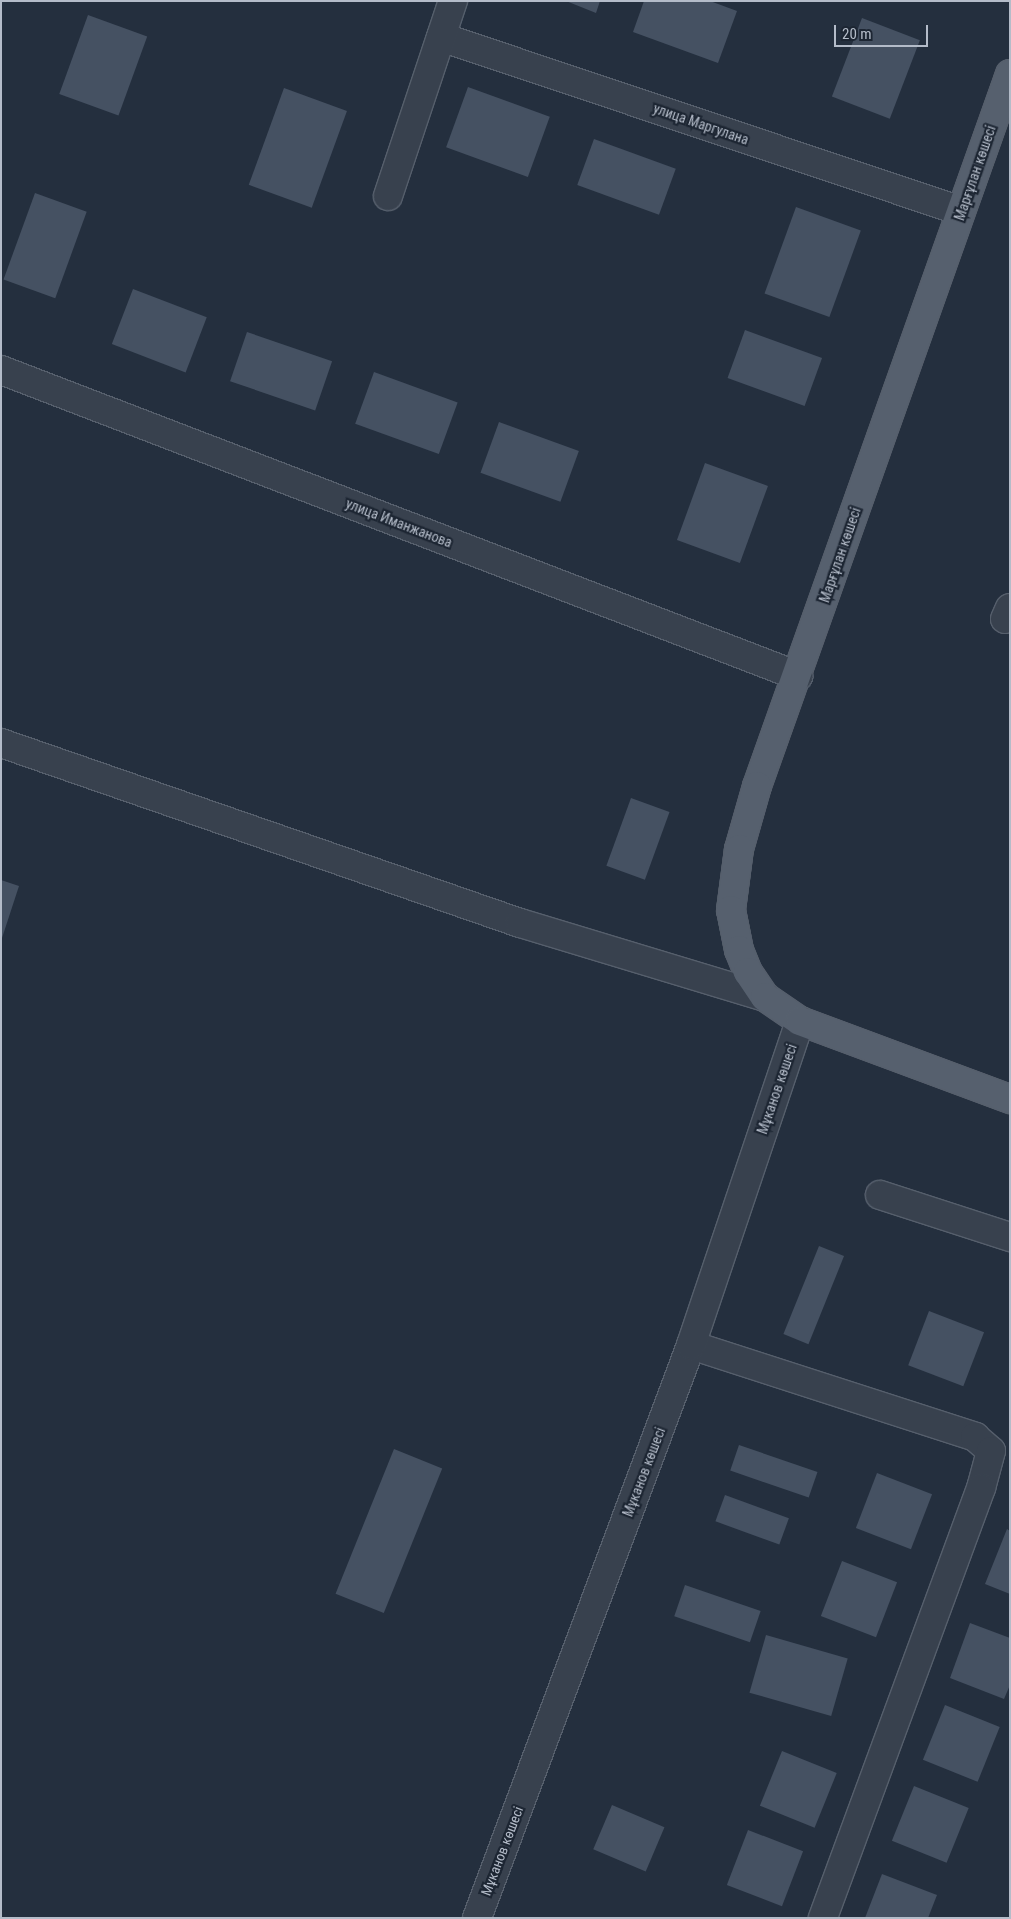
<!DOCTYPE html>
<html>
<head>
<meta charset="utf-8">
<style>
  body { margin:0 }
  #map { position:relative; width:1011px; height:1919px; overflow:hidden; background:#242f3e; font-family:"Roboto Condensed",sans-serif }
  div>[style] { position:absolute }
  .building>* { inset:0; background:#455162; transform-origin:0 0 }
  .roads { filter:drop-shadow(1px 0 #565f6c) drop-shadow(-1px 0 #565f6c) drop-shadow(0 1px #565f6c) drop-shadow(0 -1px #565f6c) }
  .minor>* { height:28px; margin:-14px; padding:0 14px; transform-origin:14px; border-radius:14px; background:#38414e }
  .major>* { height:28px; margin:-14px; padding:0 14px; transform-origin:14px; border-radius:14px; background:#56606e }
  span { translate:-50% -50%; white-space:nowrap; text-align:center; line-height:1.15; -webkit-text-stroke:4.5px #1d2633; paint-order:stroke }
  .street-label { font-size:14px; color:#b4bcc9 }
  .frame { position:absolute; inset:0; border:2px solid #b4bcc9; pointer-events:none }
  .scale { position:absolute; left:834px; top:25px; width:94px; height:22px; box-sizing:border-box; border:2px solid #b4bcc9; border-top:0; padding-left:6px; font-size:15px; line-height:18px; white-space:nowrap; color:#b4bcc9; -webkit-text-stroke:4px #1d2633; paint-order:stroke }
</style>
</head>
<body>
<div id="map">
  <div class="building">
    <i style="clip-path:polygon(566px 1px,600px 1px,596px 13px)"></i>
    <i style="clip-path:polygon(644px 1px,710px 1px,737px 11px,718px 63px,633px 32px)"></i>
    <i style="left:88px;top:15px;width:63px;height:84px;rotate:20deg"></i>
    <i style="left:862px;top:18px;width:62px;height:84px;rotate:21deg"></i>
    <i style="left:468px;top:87px;width:87px;height:64px;rotate:20deg"></i>
    <i style="left:284px;top:88px;width:67px;height:103px;rotate:20deg"></i>
    <i style="left:594px;top:139px;width:87px;height:49px;rotate:20deg"></i>
    <i style="left:35px;top:193px;width:55px;height:92px;rotate:20deg"></i>
    <i style="left:796px;top:207px;width:69px;height:92px;rotate:20deg"></i>
    <i style="left:133px;top:289px;width:79px;height:59px;rotate:21deg"></i>
    <i style="left:745px;top:330px;width:82px;height:51px;rotate:20deg"></i>
    <i style="left:247px;top:332px;width:90px;height:52px;rotate:19deg"></i>
    <i style="left:374px;top:372px;width:89px;height:55px;rotate:20deg"></i>
    <i style="left:499px;top:422px;width:85px;height:54px;rotate:20deg"></i>
    <i style="left:705px;top:463px;width:67px;height:82px;rotate:20deg"></i>
    <i style="left:631px;top:798px;width:41px;height:72px;rotate:20deg"></i>
    <i style="clip-path:polygon(1px 880px,19px 886px,2px 938px,1px 938px)"></i>
    <i style="left:819px;top:1246px;width:27px;height:95px;rotate:22deg"></i>
    <i style="left:929px;top:1311px;width:59px;height:58px;rotate:21deg"></i>
    <i style="left:739px;top:1445px;width:83px;height:27px;rotate:19deg"></i>
    <i style="left:394px;top:1449px;width:52px;height:156px;rotate:22deg"></i>
    <i style="left:877px;top:1473px;width:59px;height:59px;rotate:21deg"></i>
    <i style="left:725px;top:1495px;width:68px;height:28px;rotate:20deg"></i>
    <i style="clip-path:polygon(1007px 1529px,1010px 1531px,1010px 1594px,985px 1584px)"></i>
    <i style="left:842px;top:1561px;width:59px;height:59px;rotate:21deg"></i>
    <i style="left:685px;top:1585px;width:80px;height:33px;rotate:19deg"></i>
    <i style="clip-path:polygon(970px 1623px,1010px 1638px,1010px 1685px,1004px 1699px,950px 1678px)"></i>
    <i style="left:766px;top:1635px;width:85px;height:60px;rotate:16deg"></i>
    <i style="left:945px;top:1705px;width:59px;height:59px;rotate:22deg"></i>
    <i style="left:782px;top:1751px;width:59px;height:59px;rotate:22deg"></i>
    <i style="left:914px;top:1786px;width:59px;height:59px;rotate:22deg"></i>
    <i style="left:612px;top:1805px;width:57px;height:48px;rotate:23deg"></i>
    <i style="left:748px;top:1830px;width:59px;height:59px;rotate:21deg"></i>
    <i style="clip-path:polygon(882px 1874px,937px 1895px,928px 1918px,865px 1918px)"></i>
  </div>
  <div class="roads">
    <div class="minor">
      <i style="left:441px;top:37px;width:548px;rotate:18.5deg"></i>
      <i style="left:388px;top:196px;width:206px;rotate:-71.6deg"></i>
      <i style="left:1px;top:370px;width:854px;rotate:21deg"></i>
      <i style="left:1005px;top:619px;width:12px;rotate:-66deg"></i>
      <i style="left:1px;top:743px;width:549px;rotate:19.13deg"></i>
      <i style="left:520px;top:923px;width:256px;rotate:16.8deg"></i>
      <i style="left:880px;top:1195px;width:137px;rotate:17.9deg"></i>
      <i style="left:691px;top:1345px;width:299px;rotate:17.9deg"></i>
      <i style="left:975px;top:1437px;width:21px;rotate:41deg"></i>
      <i style="left:991px;top:1451px;width:38px;rotate:105deg"></i>
      <i style="left:981px;top:1488px;width:458px;rotate:110.2deg"></i>
      <i style="left:477px;top:1918px;width:612px;rotate:-69.52deg"></i>
      <i style="left:691px;top:1345px;width:342px;rotate:-71.4deg"></i>
    </div>
    <div class="major">
      <i style="left:1010px;top:74px;width:756px;rotate:109.56deg"></i>
      <i style="left:757px;top:786px;width:66px;rotate:105.9deg"></i>
      <i style="left:739px;top:849px;width:62px;rotate:97.5deg"></i>
      <i style="left:731px;top:910px;width:41px;rotate:78.7deg"></i>
      <i style="left:739px;top:950px;width:24px;rotate:68deg"></i>
      <i style="left:748px;top:972px;width:30px;rotate:56deg"></i>
      <i style="left:765px;top:997px;width:42px;rotate:34.4deg"></i>
      <i style="left:800px;top:1021px;width:224px;rotate:20.4deg"></i>
    </div>
  </div>
  <div class="street-label">
    <span style="left:701px;top:124px;rotate:19deg">улица Маргулана</span>
    <span style="left:975px;top:173px;rotate:-71deg">Марғұлан көшесі</span>
    <span style="left:399px;top:523px;rotate:21deg">улица Иманжанова</span>
    <span style="left:840px;top:555px;rotate:-71deg">Марғұлан көшесі</span>
    <span style="left:777px;top:1089px;rotate:-71deg">Мұканов көшесі</span>
    <span style="left:644px;top:1472px;rotate:-69deg">Мұканов көшесі</span>
    <span style="left:502px;top:1851px;rotate:-69deg">Мұканов көшесі</span>
  </div>
  <div class="frame"></div>
  <div class="scale">20 m</div>
</div>
</body>
</html>
